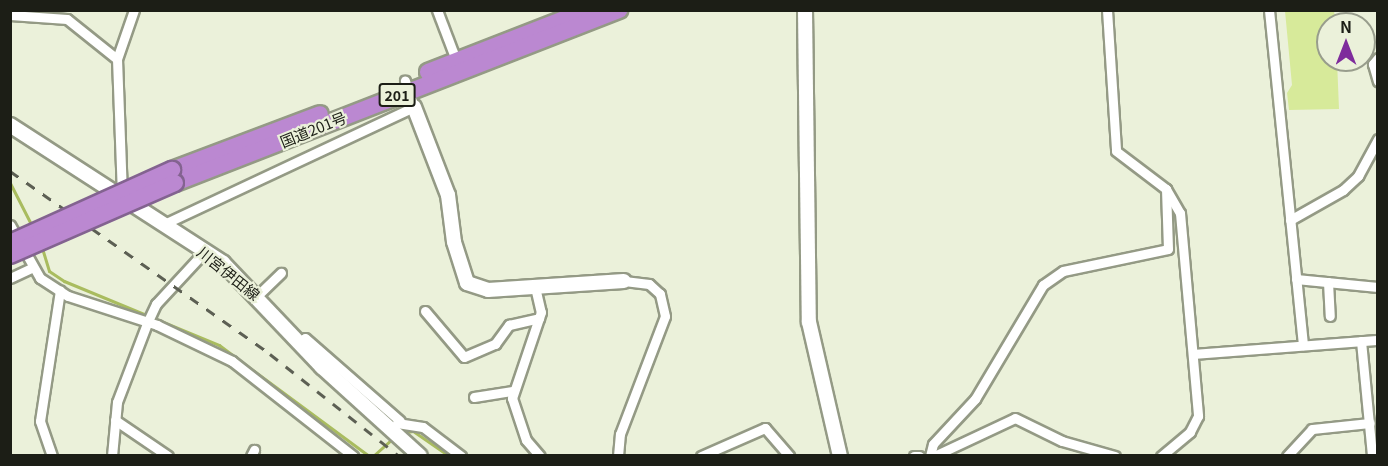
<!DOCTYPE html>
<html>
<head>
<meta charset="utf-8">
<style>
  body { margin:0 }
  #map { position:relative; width:1388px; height:466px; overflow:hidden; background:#ebf1da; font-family:Georgia,"Noto Sans JP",serif }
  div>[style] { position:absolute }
  .green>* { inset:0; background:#d7ea9a }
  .stream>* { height:3px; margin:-1.5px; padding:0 1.5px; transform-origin:1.5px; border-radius:1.5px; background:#a9bc5f }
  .roads { filter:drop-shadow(2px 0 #949a85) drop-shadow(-2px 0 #949a85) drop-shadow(0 2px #949a85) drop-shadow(0 -2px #949a85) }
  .street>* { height:9px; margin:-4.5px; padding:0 4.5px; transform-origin:4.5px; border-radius:4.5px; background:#fff }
  .secondary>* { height:14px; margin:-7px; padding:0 7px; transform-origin:7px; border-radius:7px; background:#fff }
  .highway>* { height:16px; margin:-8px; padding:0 8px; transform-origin:8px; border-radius:8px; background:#bb88d1 }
  .rail>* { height:3px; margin-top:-1.5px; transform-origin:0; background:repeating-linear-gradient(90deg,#5c5f53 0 10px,transparent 0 20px) }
  .bridges { filter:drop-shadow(2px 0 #836390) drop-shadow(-2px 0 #836390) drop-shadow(0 2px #836390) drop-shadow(0 -2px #836390) }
  .highway-bridge>* { height:16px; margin:-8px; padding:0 8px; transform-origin:8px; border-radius:8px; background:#bb88d1 }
  span { translate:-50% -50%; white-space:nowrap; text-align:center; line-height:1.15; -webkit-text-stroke:4.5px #ebf1da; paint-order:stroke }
  .shield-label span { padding:2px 4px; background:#ebf1da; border:2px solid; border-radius:4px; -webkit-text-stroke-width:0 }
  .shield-label { font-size:14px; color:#1c1e16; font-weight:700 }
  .street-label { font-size:15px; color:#1c1e16 }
  .frame { position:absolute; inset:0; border:12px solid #1c1e16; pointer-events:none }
  .north { position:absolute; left:1316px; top:12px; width:60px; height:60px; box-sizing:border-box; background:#ebf1da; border:2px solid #989d8c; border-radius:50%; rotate:0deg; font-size:16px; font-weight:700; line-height:24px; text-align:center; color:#1c1e16 }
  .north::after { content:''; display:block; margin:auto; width:21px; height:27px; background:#7e2c9c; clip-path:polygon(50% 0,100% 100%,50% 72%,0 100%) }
</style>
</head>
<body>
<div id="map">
  <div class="green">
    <i style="clip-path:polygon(1285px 11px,1334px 11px,1336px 24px,1328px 24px,1328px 60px,1337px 60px,1339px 109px,1289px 110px,1287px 93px,1292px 85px)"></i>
  </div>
  <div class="stream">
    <i style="left:10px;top:183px;width:48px;rotate:62.9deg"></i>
    <i style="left:42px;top:248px;width:24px;rotate:73deg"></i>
    <i style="left:49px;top:271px;width:18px;rotate:34deg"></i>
    <i style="left:64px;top:281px;width:168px;rotate:22.4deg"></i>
    <i style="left:219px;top:345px;width:187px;rotate:36.5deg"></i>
    <i style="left:399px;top:433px;width:14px;rotate:-8deg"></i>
    <i style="left:413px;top:431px;width:44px;rotate:34.8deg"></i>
    <i style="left:373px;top:456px;width:28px;rotate:-42deg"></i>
  </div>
  <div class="roads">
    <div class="street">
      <i style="left:437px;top:10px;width:53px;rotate:69.2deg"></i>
      <i style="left:1107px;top:10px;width:141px;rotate:86.3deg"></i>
      <i style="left:1116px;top:151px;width:63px;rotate:37.2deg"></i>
      <i style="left:1166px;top:189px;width:28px;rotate:60deg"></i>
      <i style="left:1180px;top:213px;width:204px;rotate:84.9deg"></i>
      <i style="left:1198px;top:416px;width:18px;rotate:117deg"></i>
      <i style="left:1190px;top:432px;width:38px;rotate:140deg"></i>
      <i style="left:1269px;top:10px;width:337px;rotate:84.2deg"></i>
      <i style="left:10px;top:15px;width:57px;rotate:4deg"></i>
      <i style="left:67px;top:19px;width:64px;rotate:38.7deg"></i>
      <i style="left:1378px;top:58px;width:8px;rotate:130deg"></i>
      <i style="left:1373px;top:64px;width:18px;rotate:74deg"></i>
      <i style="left:122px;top:195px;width:136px;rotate:-92.1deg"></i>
      <i style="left:117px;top:59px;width:52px;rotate:-70.9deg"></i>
      <i style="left:1290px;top:220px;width:61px;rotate:-29.5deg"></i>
      <i style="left:1343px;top:190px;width:21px;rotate:-43deg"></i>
      <i style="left:1358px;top:176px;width:42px;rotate:-61.6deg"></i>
      <i style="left:164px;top:224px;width:276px;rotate:-25.1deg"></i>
      <i style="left:414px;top:107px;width:28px;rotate:-109deg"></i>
      <i style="left:10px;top:225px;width:61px;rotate:60.5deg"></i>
      <i style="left:40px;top:278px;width:33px;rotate:33deg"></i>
      <i style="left:68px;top:296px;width:94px;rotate:18deg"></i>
      <i style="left:157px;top:325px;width:83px;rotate:25.6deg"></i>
      <i style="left:232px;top:361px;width:154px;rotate:38.1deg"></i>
      <i style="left:10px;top:278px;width:23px;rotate:-25deg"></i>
      <i style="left:1296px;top:279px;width:82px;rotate:5.6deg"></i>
      <i style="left:1328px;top:282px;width:34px;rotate:87deg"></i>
      <i style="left:535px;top:287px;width:26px;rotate:77deg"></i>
      <i style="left:541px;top:312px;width:91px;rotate:108.6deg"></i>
      <i style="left:512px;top:398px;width:44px;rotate:71.6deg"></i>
      <i style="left:526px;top:440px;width:21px;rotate:49deg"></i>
      <i style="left:258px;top:295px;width:32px;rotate:-44deg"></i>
      <i style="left:425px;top:311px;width:60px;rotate:49.7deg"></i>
      <i style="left:464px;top:357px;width:34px;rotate:-23deg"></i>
      <i style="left:495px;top:344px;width:24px;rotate:-54deg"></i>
      <i style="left:509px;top:325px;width:31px;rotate:-13deg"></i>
      <i style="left:1361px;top:341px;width:116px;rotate:84.5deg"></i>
      <i style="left:300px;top:342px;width:6px;rotate:-39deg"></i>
      <i style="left:305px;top:338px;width:126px;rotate:41.1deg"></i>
      <i style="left:1194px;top:354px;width:185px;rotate:-4.4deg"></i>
      <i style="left:474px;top:397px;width:39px;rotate:-9deg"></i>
      <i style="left:115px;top:420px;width:64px;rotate:34.2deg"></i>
      <i style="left:397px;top:423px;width:26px;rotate:9deg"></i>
      <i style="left:423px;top:427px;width:48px;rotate:37.3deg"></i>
      <i style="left:52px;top:456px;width:37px;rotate:-109deg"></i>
      <i style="left:40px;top:421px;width:132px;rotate:-81.3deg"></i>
      <i style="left:112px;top:456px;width:54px;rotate:-84.7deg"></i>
      <i style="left:117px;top:402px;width:87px;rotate:-69.1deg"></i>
      <i style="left:148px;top:321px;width:19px;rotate:-65deg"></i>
      <i style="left:156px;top:304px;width:72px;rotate:-47.2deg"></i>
      <i style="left:251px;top:456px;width:7px;rotate:-63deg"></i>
      <i style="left:618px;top:456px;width:22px;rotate:-85deg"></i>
      <i style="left:620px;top:434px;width:126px;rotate:-69.1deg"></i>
      <i style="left:665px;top:316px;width:23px;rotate:-103deg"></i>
      <i style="left:660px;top:294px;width:15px;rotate:-138deg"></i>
      <i style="left:649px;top:284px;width:25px;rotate:-173deg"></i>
      <i style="left:701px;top:456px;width:70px;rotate:-23.6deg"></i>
      <i style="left:765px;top:428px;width:37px;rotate:49deg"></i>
      <i style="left:914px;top:456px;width:5px"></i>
      <i style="left:930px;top:456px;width:12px;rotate:-76deg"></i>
      <i style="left:933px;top:444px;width:62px;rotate:-47deg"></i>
      <i style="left:975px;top:399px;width:133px;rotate:-59.2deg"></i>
      <i style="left:1043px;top:285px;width:24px;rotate:-35deg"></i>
      <i style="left:1063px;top:271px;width:107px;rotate:-11.8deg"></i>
      <i style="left:1168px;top:249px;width:60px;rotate:-91.9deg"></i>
      <i style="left:934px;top:456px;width:89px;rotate:-25.1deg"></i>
      <i style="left:1015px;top:418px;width:52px;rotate:26.1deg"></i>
      <i style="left:1062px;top:441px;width:55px;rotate:15.8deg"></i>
      <i style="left:1287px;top:456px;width:37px;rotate:-47deg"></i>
      <i style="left:1312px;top:429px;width:58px;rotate:-5.9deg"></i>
    </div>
    <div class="secondary">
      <i style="left:805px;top:10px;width:312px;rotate:89.3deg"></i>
      <i style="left:809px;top:322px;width:138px;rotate:77deg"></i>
      <i style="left:414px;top:107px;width:94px;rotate:68.9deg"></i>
      <i style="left:448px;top:195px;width:47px;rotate:82.7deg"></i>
      <i style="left:454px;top:242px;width:43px;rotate:72.4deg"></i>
      <i style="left:467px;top:283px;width:22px;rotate:18deg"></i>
      <i style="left:488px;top:290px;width:136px;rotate:-3.8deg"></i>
      <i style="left:10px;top:125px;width:254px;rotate:32.9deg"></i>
      <i style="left:223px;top:263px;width:144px;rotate:46.4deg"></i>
      <i style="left:322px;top:367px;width:132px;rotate:42.2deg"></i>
    </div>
    <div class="highway">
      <i style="left:428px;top:72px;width:171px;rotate:-21.3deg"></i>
      <i style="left:172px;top:170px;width:158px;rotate:-20.7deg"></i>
      <i style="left:175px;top:183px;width:477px;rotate:-21.3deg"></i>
    </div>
  </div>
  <div class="rail">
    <i style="left:10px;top:171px;width:318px;rotate:35.1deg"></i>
    <i style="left:270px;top:354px;width:164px;rotate:38.3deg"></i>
  </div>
  <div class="bridges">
    <div class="highway-bridge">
      <i style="left:10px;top:243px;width:178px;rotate:-24.3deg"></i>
      <i style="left:10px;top:255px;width:180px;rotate:-23.6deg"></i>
    </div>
  </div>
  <div class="shield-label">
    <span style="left:397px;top:95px">201</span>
  </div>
  <div class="street-label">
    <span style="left:313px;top:129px;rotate:-22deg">国道201号</span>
    <span style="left:229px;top:273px;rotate:39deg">川宮伊田線</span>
  </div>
  <div class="frame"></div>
  <div class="north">N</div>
</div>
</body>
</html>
